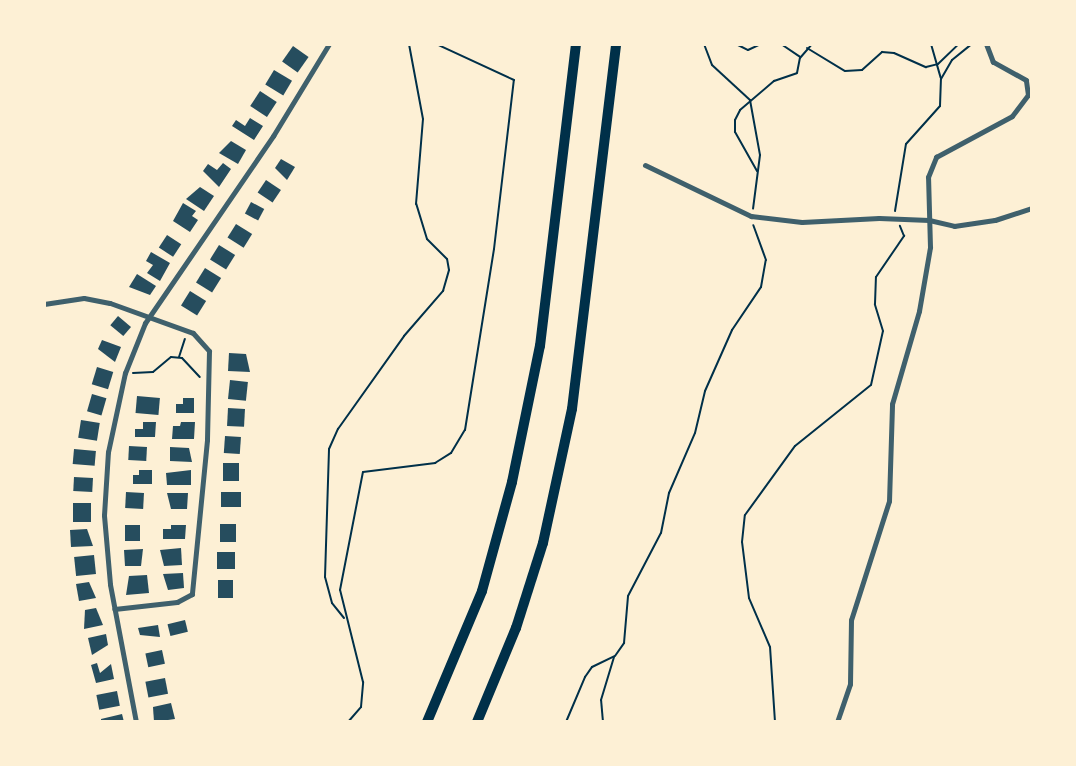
<!DOCTYPE html>
<html>
<head>
<meta charset="utf-8">
<style>
  body { margin:0 }
  #map { position:relative; width:1076px; height:766px; overflow:hidden; background:#fdf0d5; font-family:"PT Sans",sans-serif }
  div>[style] { position:absolute }
  .building>* { inset:0; background:#264d5e; transform-origin:0 0 }
  .path>* { height:2px; margin:-1px; padding:0 1px; transform-origin:1px; border-radius:1px; background:#003049 }
  .minor>* { height:5px; margin:-2.5px; padding:0 2.5px; transform-origin:2.5px; border-radius:2.5px; background:#3f606c }
  .motorway>* { height:10px; margin:-5px; padding:0 5px; transform-origin:5px; border-radius:5px; background:#003049 }
  span { translate:-50% -50%; white-space:nowrap; text-align:center; line-height:1.15; -webkit-text-stroke:5px #fdf0d5; paint-order:stroke }
  .frame { position:absolute; inset:0; border:46px solid #fdf0d5; pointer-events:none }
</style>
</head>
<body>
<div id="map">
  <div class="building">
    <i style="left:293px;top:46px;width:19px;height:19px;rotate:35deg"></i>
    <i style="left:274px;top:70px;width:21px;height:17px;rotate:31deg"></i>
    <i style="left:260px;top:91px;width:20px;height:18px;rotate:33deg"></i>
    <i style="clip-path:polygon(250px 118px,263px 126px,254px 140px,232px 126px,236px 120px,245px 126px)"></i>
    <i style="clip-path:polygon(231px 141px,246px 150px,238px 164px,219px 153px)"></i>
    <i style="clip-path:polygon(281px 159px,295px 167px,287px 180px,275px 168px)"></i>
    <i style="clip-path:polygon(223px 163px,231px 169px,219px 187px,203px 171px,208px 164px,217px 170px)"></i>
    <i style="left:266px;top:180px;width:18px;height:15px;rotate:34deg"></i>
    <i style="clip-path:polygon(200px 187px,214px 196px,204px 211px,186px 199px)"></i>
    <i style="left:251px;top:202px;width:15px;height:13px;rotate:28deg"></i>
    <i style="clip-path:polygon(183px 203px,196px 211px,192px 216px,198px 220px,190px 232px,173px 221px)"></i>
    <i style="left:236px;top:224px;width:19px;height:16px;rotate:32deg"></i>
    <i style="left:167px;top:235px;width:17px;height:15px;rotate:33deg"></i>
    <i style="left:219px;top:245px;width:19px;height:17px;rotate:32deg"></i>
    <i style="clip-path:polygon(151px 252px,170px 263px,160px 281px,147px 273px,153px 265px,146px 261px)"></i>
    <i style="left:205px;top:268px;width:19px;height:17px;rotate:32deg"></i>
    <i style="clip-path:polygon(137px 274px,156px 286px,150px 295px,129px 287px)"></i>
    <i style="left:190px;top:291px;width:19px;height:17px;rotate:32deg"></i>
    <i style="left:118px;top:316px;width:17px;height:12px;rotate:40deg"></i>
    <i style="clip-path:polygon(102px 340px,121px 347px,115px 362px,98px 349px)"></i>
    <i style="clip-path:polygon(229px 353px,246px 354px,250px 372px,228px 371px)"></i>
    <i style="left:97px;top:367px;width:17px;height:18px;rotate:17deg"></i>
    <i style="left:230px;top:380px;width:18px;height:19px;rotate:6deg"></i>
    <i style="left:92px;top:394px;width:15px;height:18px;rotate:16deg"></i>
    <i style="left:137px;top:396px;width:23px;height:17px;rotate:5deg"></i>
    <i style="clip-path:polygon(183px 398px,194px 398px,194px 413px,176px 413px,176px 404px,183px 404px)"></i>
    <i style="left:228px;top:408px;width:17px;height:18px;rotate:3deg"></i>
    <i style="left:81px;top:420px;width:19px;height:18px;rotate:9deg"></i>
    <i style="clip-path:polygon(143px 422px,156px 422px,155px 437px,135px 437px,135px 429px,143px 429px)"></i>
    <i style="clip-path:polygon(181px 422px,195px 422px,194px 439px,172px 439px,173px 426px,180px 426px)"></i>
    <i style="left:225px;top:436px;width:16px;height:17px;rotate:4deg"></i>
    <i style="left:129px;top:446px;width:18px;height:14px;rotate:3deg"></i>
    <i style="clip-path:polygon(170px 447px,189px 448px,192px 462px,170px 461px)"></i>
    <i style="left:74px;top:449px;width:22px;height:15px;rotate:5deg"></i>
    <i style="left:223px;top:463px;width:16px;height:18px"></i>
    <i style="clip-path:polygon(139px 470px,152px 470px,152px 484px,133px 484px,133px 475px,139px 475px)"></i>
    <i style="clip-path:polygon(191px 470px,191px 485px,167px 485px,166px 473px)"></i>
    <i style="left:74px;top:477px;width:19px;height:14px;rotate:3deg"></i>
    <i style="left:126px;top:492px;width:18px;height:16px;rotate:3deg"></i>
    <i style="left:221px;top:492px;width:20px;height:15px"></i>
    <i style="clip-path:polygon(167px 493px,188px 493px,187px 509px,171px 509px)"></i>
    <i style="left:73px;top:503px;width:18px;height:19px"></i>
    <i style="left:220px;top:524px;width:16px;height:18px"></i>
    <i style="left:140px;top:525px;width:16px;height:15px;rotate:90deg"></i>
    <i style="clip-path:polygon(171px 525px,186px 525px,185px 539px,163px 539px,163px 529px,171px 529px)"></i>
    <i style="clip-path:polygon(87px 529px,93px 546px,71px 547px,70px 530px)"></i>
    <i style="clip-path:polygon(181px 548px,182px 565px,164px 566px,160px 550px)"></i>
    <i style="clip-path:polygon(143px 549px,141px 566px,125px 566px,124px 550px)"></i>
    <i style="left:217px;top:552px;width:18px;height:17px"></i>
    <i style="left:94px;top:555px;width:19px;height:20px;rotate:84deg"></i>
    <i style="clip-path:polygon(183px 573px,184px 588px,168px 590px,163px 574px)"></i>
    <i style="clip-path:polygon(147px 575px,149px 593px,126px 595px,129px 576px)"></i>
    <i style="left:218px;top:580px;width:15px;height:18px"></i>
    <i style="clip-path:polygon(89px 582px,96px 598px,79px 601px,76px 584px)"></i>
    <i style="clip-path:polygon(96px 608px,103px 625px,84px 629px,85px 610px)"></i>
    <i style="left:185px;top:620px;width:12px;height:18px;rotate:76deg"></i>
    <i style="clip-path:polygon(158px 625px,160px 637px,140px 635px,138px 628px)"></i>
    <i style="clip-path:polygon(106px 634px,108px 645px,92px 655px,88px 638px)"></i>
    <i style="left:162px;top:650px;width:14px;height:17px;rotate:78deg"></i>
    <i style="clip-path:polygon(97px 663px,100px 673px,111px 664px,114px 679px,96px 683px,91px 665px)"></i>
    <i style="left:165px;top:678px;width:16px;height:20px;rotate:79deg"></i>
    <i style="left:117px;top:691px;width:15px;height:21px;rotate:79deg"></i>
    <i style="clip-path:polygon(171px 703px,175px 719px,154px 722px,153px 707px)"></i>
    <i style="clip-path:polygon(122px 714px,124px 722px,101px 722px,101px 719px)"></i>
  </div>
  <div class="path">
    <i style="left:704px;top:44px;width:22px;rotate:69deg"></i>
    <i style="left:712px;top:65px;width:52px;rotate:42.6deg"></i>
    <i style="left:750px;top:100px;width:56px;rotate:79.7deg"></i>
    <i style="left:760px;top:155px;width:54px;rotate:97.4deg"></i>
    <i style="left:736px;top:44px;width:13px;rotate:27deg"></i>
    <i style="left:748px;top:50px;width:14px;rotate:-25deg"></i>
    <i style="left:781px;top:44px;width:23px;rotate:34deg"></i>
    <i style="left:931px;top:44px;width:35px;rotate:74deg"></i>
    <i style="left:807px;top:48px;width:44px;rotate:31.2deg"></i>
    <i style="left:845px;top:71px;width:17px;rotate:-3deg"></i>
    <i style="left:862px;top:70px;width:27px;rotate:-42deg"></i>
    <i style="left:882px;top:52px;width:12px;rotate:5deg"></i>
    <i style="left:894px;top:53px;width:35px;rotate:24deg"></i>
    <i style="left:926px;top:67px;width:12px;rotate:-14deg"></i>
    <i style="left:938px;top:64px;width:29px;rotate:-44deg"></i>
    <i style="left:757px;top:171px;width:45px;rotate:-119.4deg"></i>
    <i style="left:735px;top:132px;width:12px;rotate:-90deg"></i>
    <i style="left:735px;top:120px;width:11px;rotate:-63deg"></i>
    <i style="left:740px;top:110px;width:45px;rotate:-40.5deg"></i>
    <i style="left:774px;top:81px;width:24px;rotate:-19deg"></i>
    <i style="left:797px;top:73px;width:15px;rotate:-79deg"></i>
    <i style="left:800px;top:58px;width:18px;rotate:-49deg"></i>
    <i style="left:895px;top:211px;width:68px;rotate:-80.7deg"></i>
    <i style="left:906px;top:144px;width:51px;rotate:-48.2deg"></i>
    <i style="left:940px;top:106px;width:27px;rotate:-88deg"></i>
    <i style="left:941px;top:79px;width:22px;rotate:-60deg"></i>
    <i style="left:952px;top:60px;width:26px;rotate:-39deg"></i>
    <i style="left:179px;top:357px;width:19px;rotate:-72deg"></i>
    <i style="left:133px;top:373px;width:20px;rotate:-3deg"></i>
    <i style="left:153px;top:372px;width:23px;rotate:-40deg"></i>
    <i style="left:171px;top:357px;width:11px;rotate:5deg"></i>
    <i style="left:182px;top:358px;width:26px;rotate:47deg"></i>
    <i style="left:344px;top:618px;width:19px;rotate:-129deg"></i>
    <i style="left:332px;top:603px;width:27px;rotate:-105deg"></i>
    <i style="left:325px;top:577px;width:128px;rotate:-88.2deg"></i>
    <i style="left:329px;top:449px;width:22px;rotate:-66deg"></i>
    <i style="left:338px;top:429px;width:114px;rotate:-54.6deg"></i>
    <i style="left:404px;top:336px;width:60px;rotate:-49.1deg"></i>
    <i style="left:443px;top:291px;width:22px;rotate:-74deg"></i>
    <i style="left:449px;top:270px;width:11px;rotate:-100deg"></i>
    <i style="left:447px;top:259px;width:28px;rotate:-135deg"></i>
    <i style="left:427px;top:239px;width:37px;rotate:-107deg"></i>
    <i style="left:416px;top:204px;width:85px;rotate:-85.3deg"></i>
    <i style="left:423px;top:119px;width:76px;rotate:-100.6deg"></i>
    <i style="left:348px;top:722px;width:20px;rotate:-49deg"></i>
    <i style="left:361px;top:707px;width:25px;rotate:-85deg"></i>
    <i style="left:363px;top:682px;width:95px;rotate:-104deg"></i>
    <i style="left:340px;top:590px;width:120px;rotate:-79deg"></i>
    <i style="left:363px;top:472px;width:73px;rotate:-7.1deg"></i>
    <i style="left:435px;top:463px;width:19px;rotate:-32deg"></i>
    <i style="left:451px;top:453px;width:27px;rotate:-59deg"></i>
    <i style="left:465px;top:430px;width:183px;rotate:-80.9deg"></i>
    <i style="left:494px;top:249px;width:170px;rotate:-83.3deg"></i>
    <i style="left:514px;top:80px;width:86px;rotate:-155.2deg"></i>
    <i style="left:566px;top:722px;width:49px;rotate:-67.1deg"></i>
    <i style="left:585px;top:677px;width:12px;rotate:-55deg"></i>
    <i style="left:592px;top:667px;width:25px;rotate:-26deg"></i>
    <i style="left:615px;top:656px;width:16px;rotate:-55deg"></i>
    <i style="left:624px;top:643px;width:47px;rotate:-85.1deg"></i>
    <i style="left:628px;top:596px;width:71px;rotate:-62.4deg"></i>
    <i style="left:661px;top:533px;width:41px;rotate:-78.7deg"></i>
    <i style="left:669px;top:493px;width:65px;rotate:-66.6deg"></i>
    <i style="left:695px;top:433px;width:43px;rotate:-76.6deg"></i>
    <i style="left:705px;top:391px;width:67px;rotate:-66.1deg"></i>
    <i style="left:732px;top:330px;width:52px;rotate:-56deg"></i>
    <i style="left:761px;top:287px;width:27px;rotate:-80deg"></i>
    <i style="left:766px;top:260px;width:37px;rotate:-110deg"></i>
    <i style="left:603px;top:722px;width:22px;rotate:-95deg"></i>
    <i style="left:601px;top:700px;width:45px;rotate:-73.2deg"></i>
    <i style="left:775px;top:722px;width:75px;rotate:-93.8deg"></i>
    <i style="left:770px;top:647px;width:53px;rotate:-113.2deg"></i>
    <i style="left:749px;top:598px;width:56px;rotate:-97.1deg"></i>
    <i style="left:742px;top:542px;width:27px;rotate:-84deg"></i>
    <i style="left:745px;top:515px;width:85px;rotate:-54.1deg"></i>
    <i style="left:795px;top:446px;width:97px;rotate:-38.8deg"></i>
    <i style="left:871px;top:385px;width:55px;rotate:-77.5deg"></i>
    <i style="left:883px;top:331px;width:28px;rotate:-107deg"></i>
    <i style="left:875px;top:304px;width:27px;rotate:-88deg"></i>
    <i style="left:876px;top:277px;width:50px;rotate:-55.7deg"></i>
    <i style="left:904px;top:236px;width:11px;rotate:-112deg"></i>
  </div>
  <div class="minor">
    <i style="left:645px;top:165px;width:118px;rotate:25.7deg"></i>
    <i style="left:751px;top:216px;width:51px;rotate:6.7deg"></i>
    <i style="left:802px;top:222px;width:77px;rotate:-3deg"></i>
    <i style="left:879px;top:218px;width:50px;rotate:2.3deg"></i>
    <i style="left:929px;top:220px;width:26px;rotate:13deg"></i>
    <i style="left:954px;top:226px;width:41px;rotate:-8.3deg"></i>
    <i style="left:995px;top:220px;width:39px;rotate:-18deg"></i>
    <i style="left:44px;top:304px;width:40px;rotate:-8.5deg"></i>
    <i style="left:84px;top:298px;width:26px;rotate:11deg"></i>
    <i style="left:110px;top:303px;width:88px;rotate:19.9deg"></i>
    <i style="left:193px;top:333px;width:24px;rotate:48deg"></i>
    <i style="left:209px;top:351px;width:89px;rotate:91.3deg"></i>
    <i style="left:207px;top:440px;width:155px;rotate:95.6deg"></i>
    <i style="left:192px;top:594px;width:17px;rotate:152deg"></i>
    <i style="left:177px;top:602px;width:63px;rotate:173.7deg"></i>
    <i style="left:136px;top:722px;width:140px;rotate:-100.7deg"></i>
    <i style="left:110px;top:584px;width:69px;rotate:-95deg"></i>
    <i style="left:104px;top:515px;width:63px;rotate:-86.4deg"></i>
    <i style="left:108px;top:452px;width:81px;rotate:-77.9deg"></i>
    <i style="left:125px;top:373px;width:54px;rotate:-68.2deg"></i>
    <i style="left:145px;top:323px;width:227px;rotate:-55.6deg"></i>
    <i style="left:273px;top:136px;width:108px;rotate:-58.7deg"></i>
    <i style="left:837px;top:722px;width:40px;rotate:-71.1deg"></i>
    <i style="left:850px;top:684px;width:64px;rotate:-89.1deg"></i>
    <i style="left:851px;top:620px;width:125px;rotate:-72.3deg"></i>
    <i style="left:889px;top:501px;width:97px;rotate:-88.2deg"></i>
    <i style="left:892px;top:404px;width:97px;rotate:-73.8deg"></i>
    <i style="left:919px;top:311px;width:65px;rotate:-80.2deg"></i>
    <i style="left:930px;top:247px;width:70px;rotate:-91.6deg"></i>
    <i style="left:928px;top:177px;width:22px;rotate:-68deg"></i>
    <i style="left:936px;top:157px;width:86px;rotate:-28.3deg"></i>
    <i style="left:1012px;top:116px;width:26px;rotate:-53deg"></i>
    <i style="left:1028px;top:95px;width:15px;rotate:-98deg"></i>
    <i style="left:1026px;top:80px;width:38px;rotate:-151deg"></i>
    <i style="left:993px;top:62px;width:19px;rotate:-111deg"></i>
  </div>
  <div class="motorway">
    <i style="left:427px;top:722px;width:142px;rotate:-67.2deg"></i>
    <i style="left:482px;top:591px;width:113px;rotate:-74.6deg"></i>
    <i style="left:512px;top:482px;width:139px;rotate:-78.4deg"></i>
    <i style="left:540px;top:346px;width:304px;rotate:-83.2deg"></i>
    <i style="left:477px;top:722px;width:102px;rotate:-67.5deg"></i>
    <i style="left:516px;top:628px;width:89px;rotate:-72.4deg"></i>
    <i style="left:543px;top:543px;width:137px;rotate:-77.8deg"></i>
    <i style="left:572px;top:409px;width:368px;rotate:-83.1deg"></i>
  </div>
  <div class="frame"></div>
</div>
</body>
</html>
